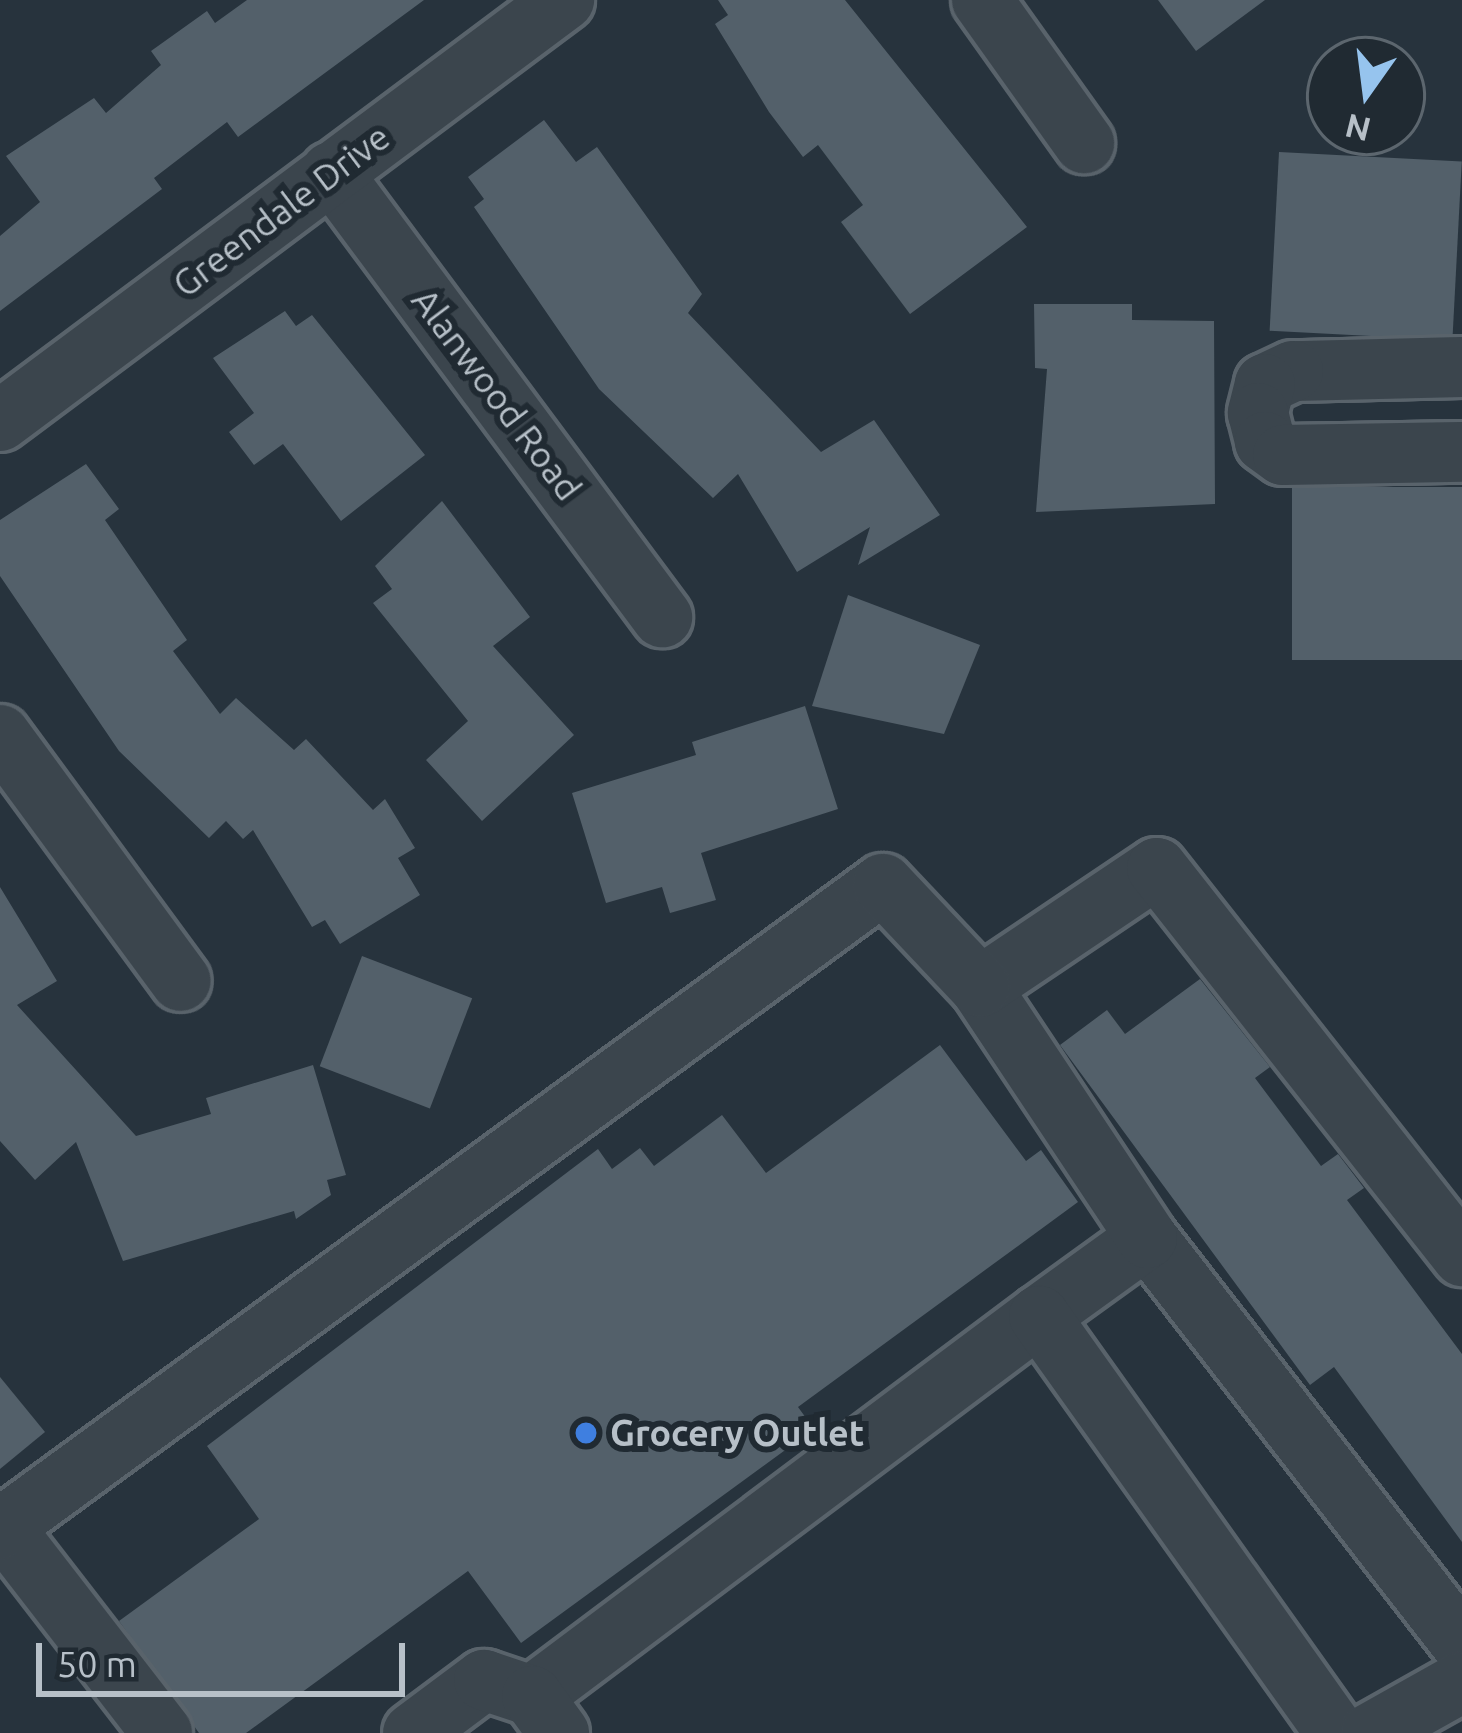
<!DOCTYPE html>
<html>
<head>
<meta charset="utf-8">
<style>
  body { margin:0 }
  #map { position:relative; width:1462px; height:1733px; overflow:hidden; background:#27333d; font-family:Ubuntu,sans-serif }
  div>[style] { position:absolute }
  .building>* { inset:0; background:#53606a; transform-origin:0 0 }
  .roads { filter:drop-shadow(3px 0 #59636b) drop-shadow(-3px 0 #59636b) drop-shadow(0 3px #59636b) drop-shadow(0 -3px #59636b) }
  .minor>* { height:60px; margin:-30px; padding:0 30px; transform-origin:30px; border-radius:30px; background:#3b454d }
  .dots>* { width:33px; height:33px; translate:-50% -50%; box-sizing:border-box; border:6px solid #202a32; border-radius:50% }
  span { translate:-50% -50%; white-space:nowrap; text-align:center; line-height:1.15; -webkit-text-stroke:12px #202a32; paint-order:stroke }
  .street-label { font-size:36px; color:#b7c0c8 }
  .poi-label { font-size:36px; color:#b7c0c8; font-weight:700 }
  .left { translate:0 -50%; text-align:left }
  .north { position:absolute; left:1306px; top:36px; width:120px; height:120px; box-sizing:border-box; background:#202a32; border:3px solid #5c666e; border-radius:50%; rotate:194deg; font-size:33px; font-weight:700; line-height:48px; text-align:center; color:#b7c0c8 }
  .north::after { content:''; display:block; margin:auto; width:42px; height:54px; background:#96c4ee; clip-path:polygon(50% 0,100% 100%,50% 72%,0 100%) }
  .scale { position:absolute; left:36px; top:1643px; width:369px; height:54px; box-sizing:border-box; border:6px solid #b7c0c8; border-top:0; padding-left:15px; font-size:36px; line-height:42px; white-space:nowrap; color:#b7c0c8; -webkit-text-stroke:9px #202a32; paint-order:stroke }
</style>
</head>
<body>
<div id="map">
  <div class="building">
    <i style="clip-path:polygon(247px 0,424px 0,238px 137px,227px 122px,154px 178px,162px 189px,0 311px,0 236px,40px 202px,6px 156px,94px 98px,106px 113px,161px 65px,151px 51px,207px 11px,215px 23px)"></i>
    <i style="clip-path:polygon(718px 0,845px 0,1027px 227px,910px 314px,841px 222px,863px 205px,818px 145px,803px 157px,769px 112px,715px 24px,728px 15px)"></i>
    <i style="clip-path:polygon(1158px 0,1265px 0,1196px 51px)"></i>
    <i style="clip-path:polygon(544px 120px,576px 162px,597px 147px,702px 294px,688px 313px,821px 452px,874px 420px,940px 515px,858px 565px,870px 527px,797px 572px,738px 474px,713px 498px,599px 389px,474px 207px,484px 199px,468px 177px)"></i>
    <i style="left:1279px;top:152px;width:183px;height:179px;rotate:3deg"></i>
    <i style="clip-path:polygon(1034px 304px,1132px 304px,1132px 320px,1214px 321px,1215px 504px,1036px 512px,1047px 369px,1035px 368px)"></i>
    <i style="clip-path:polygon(285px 311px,296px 326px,312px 315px,425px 455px,341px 521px,283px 444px,254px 465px,229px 432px,254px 413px,213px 358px)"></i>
    <i style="clip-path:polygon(86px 464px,119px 509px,105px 520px,187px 640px,173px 651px,220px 714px,236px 698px,294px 750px,306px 739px,373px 810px,385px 799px,415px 848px,398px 858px,420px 895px,340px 944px,325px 920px,312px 927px,253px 830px,243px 839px,226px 821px,209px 838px,119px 751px,0 576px,0 520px)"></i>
    <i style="left:1462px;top:487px;width:173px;height:170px;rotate:90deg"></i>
    <i style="clip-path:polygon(442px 501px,530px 617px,493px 646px,574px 735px,482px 821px,426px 760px,468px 721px,373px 603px,392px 589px,375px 566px)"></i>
    <i style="clip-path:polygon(848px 595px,980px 645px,944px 734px,812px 706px)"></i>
    <i style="clip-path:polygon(805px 706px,838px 809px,701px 853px,716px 900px,670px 913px,662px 887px,606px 903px,572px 793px,696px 755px,692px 742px)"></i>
    <i style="clip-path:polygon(0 887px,57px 981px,17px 1005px,136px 1136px,211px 1114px,206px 1098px,313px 1065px,346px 1175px,327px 1180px,331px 1195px,296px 1219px,294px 1211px,123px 1261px,76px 1142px,35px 1180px,0 1141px)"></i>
    <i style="left:362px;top:956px;width:118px;height:118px;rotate:21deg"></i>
    <i style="clip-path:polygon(1200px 979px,1270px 1067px,1255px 1078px,1321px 1166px,1338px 1154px,1364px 1188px,1347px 1200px,1462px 1354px,1462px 1542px,1334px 1367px,1310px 1385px,1060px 1045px,1107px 1010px,1125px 1034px)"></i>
    <i style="clip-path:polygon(940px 1045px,1026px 1161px,1041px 1150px,1078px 1202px,798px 1407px,814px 1429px,521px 1643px,468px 1571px,246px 1733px,199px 1733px,119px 1621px,259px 1519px,207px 1446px,598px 1149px,612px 1169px,640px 1148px,654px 1166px,722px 1115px,766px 1173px)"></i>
    <i style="clip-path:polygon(0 1377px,45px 1432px,0 1469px)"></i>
  </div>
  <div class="roads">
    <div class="minor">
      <i style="left:982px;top:0;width:176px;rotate:54.5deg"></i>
      <i style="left:331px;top:172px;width:555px;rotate:53.36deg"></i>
      <i style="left:1462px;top:367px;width:169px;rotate:178.6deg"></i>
      <i style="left:1293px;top:371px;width:31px;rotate:155deg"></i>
      <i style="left:1265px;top:384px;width:30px;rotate:104deg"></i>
      <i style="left:1258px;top:413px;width:30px;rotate:76deg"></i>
      <i style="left:1265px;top:442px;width:22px;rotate:36deg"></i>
      <i style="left:1283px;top:455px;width:179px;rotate:-1deg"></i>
      <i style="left:0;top:421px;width:704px;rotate:-36.74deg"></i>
      <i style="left:0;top:735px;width:305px;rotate:53.7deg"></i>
      <i style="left:1147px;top:1238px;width:514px;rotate:52.19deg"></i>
      <i style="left:1039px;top:1316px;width:133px;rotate:-35.8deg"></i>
      <i style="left:1147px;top:1238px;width:301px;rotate:-123.6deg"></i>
      <i style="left:980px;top:987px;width:213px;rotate:-33.9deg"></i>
      <i style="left:1157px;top:868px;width:494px;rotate:51.8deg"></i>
      <i style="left:3px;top:1527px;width:260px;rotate:52.3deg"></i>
      <i style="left:0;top:1529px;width:1093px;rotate:-36.15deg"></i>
      <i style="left:883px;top:884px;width:141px;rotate:46.7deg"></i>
      <i style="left:532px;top:1696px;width:634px;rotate:-36.85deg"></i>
      <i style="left:1039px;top:1316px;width:512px;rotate:54.54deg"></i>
      <i style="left:413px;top:1733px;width:89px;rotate:-36.7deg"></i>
      <i style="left:484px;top:1680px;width:51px;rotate:18.4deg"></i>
      <i style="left:532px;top:1696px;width:46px;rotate:53.9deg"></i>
      <i style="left:1371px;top:1733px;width:104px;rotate:-29.3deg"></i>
    </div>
  </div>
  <div class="dots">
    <i style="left:586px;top:1433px;background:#3f7fe0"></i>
  </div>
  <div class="street-label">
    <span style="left:281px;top:210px;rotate:-37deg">Greendale Drive</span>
    <span style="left:497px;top:394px;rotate:53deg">Alanwood Road</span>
  </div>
  <div class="poi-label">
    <span class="left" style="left:610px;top:1433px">Grocery Outlet</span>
  </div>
  <div class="north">N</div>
  <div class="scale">50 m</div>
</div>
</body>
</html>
